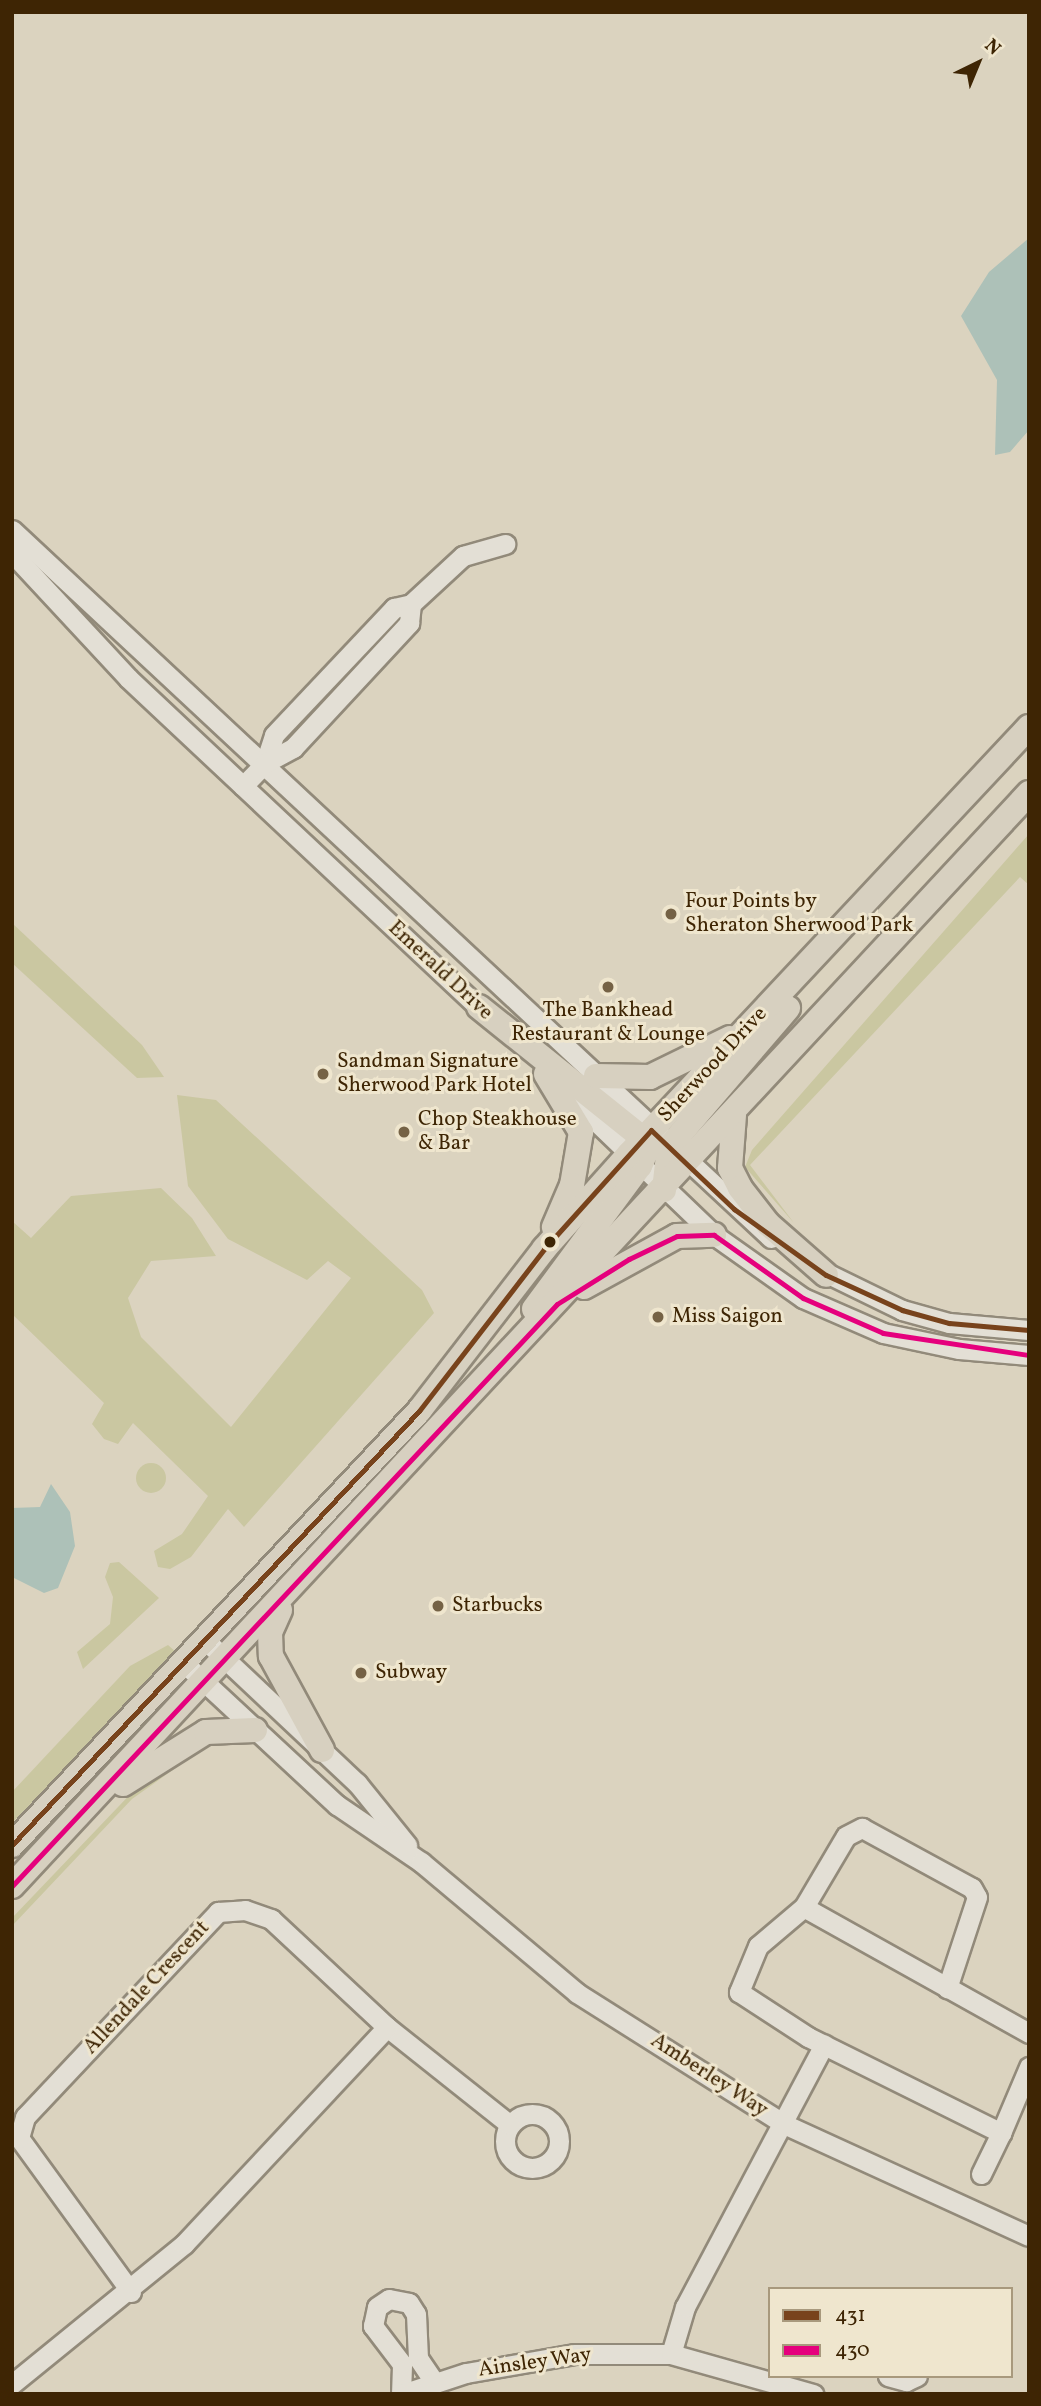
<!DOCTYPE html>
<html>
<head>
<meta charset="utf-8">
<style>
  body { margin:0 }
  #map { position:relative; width:1041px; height:2406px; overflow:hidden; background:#dbd3bf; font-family:Vollkorn,serif }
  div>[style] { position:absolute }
  .green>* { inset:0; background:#cac7a1 }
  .round { border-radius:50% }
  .water>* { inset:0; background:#adc1b8 }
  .roads { filter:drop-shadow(2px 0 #928a7a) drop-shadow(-2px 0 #928a7a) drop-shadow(0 2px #928a7a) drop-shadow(0 -2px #928a7a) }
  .minor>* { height:19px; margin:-9.5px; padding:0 9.5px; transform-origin:9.5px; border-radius:9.5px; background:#e3dfd5 }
  .minor>.ring { margin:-9.5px; padding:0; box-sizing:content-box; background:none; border:19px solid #e3dfd5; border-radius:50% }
  .major>* { height:24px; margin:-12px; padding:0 12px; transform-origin:12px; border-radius:12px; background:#d7d0c0 }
  .bus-1>* { height:5px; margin:-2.5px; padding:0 2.5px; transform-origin:2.5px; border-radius:2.5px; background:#78431c }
  .bus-2>* { height:5px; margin:-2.5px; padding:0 2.5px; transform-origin:2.5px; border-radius:2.5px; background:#e5007d }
  .dots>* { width:19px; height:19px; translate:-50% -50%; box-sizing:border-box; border:4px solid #efe6ce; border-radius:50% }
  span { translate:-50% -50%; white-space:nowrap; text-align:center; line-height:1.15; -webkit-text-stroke:6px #efe6ce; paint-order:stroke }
  .poi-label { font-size:21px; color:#3e2504 }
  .left { translate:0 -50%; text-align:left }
  .street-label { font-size:21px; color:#3e2504 }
  .frame { position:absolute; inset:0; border:14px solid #3e2504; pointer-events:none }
  .legend { position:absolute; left:768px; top:2287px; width:245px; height:91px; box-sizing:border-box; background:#efe6ce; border:2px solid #a8997d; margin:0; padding:9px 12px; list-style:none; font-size:21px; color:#3e2504 }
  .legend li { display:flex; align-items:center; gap:14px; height:35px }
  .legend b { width:35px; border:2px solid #a8997d }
  .north { position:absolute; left:943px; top:28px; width:70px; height:70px; -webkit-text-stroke:5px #efe6ce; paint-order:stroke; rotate:43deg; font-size:19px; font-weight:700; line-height:28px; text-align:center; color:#3e2504 }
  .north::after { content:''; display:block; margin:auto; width:24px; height:32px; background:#3e2504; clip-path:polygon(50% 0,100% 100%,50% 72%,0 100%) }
</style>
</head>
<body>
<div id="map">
  <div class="green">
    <i style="clip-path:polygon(1029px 834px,1029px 885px,1020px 877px,750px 1165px,794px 1223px,745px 1167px,752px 1150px)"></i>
    <i style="clip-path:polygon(12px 923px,142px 1045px,164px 1077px,137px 1078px,12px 963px)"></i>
    <i style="clip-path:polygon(177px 1095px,216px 1100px,422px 1290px,434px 1313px,244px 1527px,228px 1509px,191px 1557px,170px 1569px,158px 1567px,154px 1551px,182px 1534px,208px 1496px,133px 1423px,118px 1444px,104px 1439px,92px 1424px,104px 1403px,12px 1314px,12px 1221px,31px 1238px,71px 1196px,161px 1188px,192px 1218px,216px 1256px,151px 1261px,128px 1298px,141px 1337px,231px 1427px,351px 1278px,328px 1261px,307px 1280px,228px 1239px,188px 1186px)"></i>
    <i class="round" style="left:136px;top:1463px;width:30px;height:30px"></i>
    <i style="clip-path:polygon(119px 1562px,159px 1598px,83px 1669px,77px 1652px,110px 1624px,113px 1597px,105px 1577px,110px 1563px)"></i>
    <i style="clip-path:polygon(168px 1645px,177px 1653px,12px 1823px,12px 1792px,130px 1666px)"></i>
    <i style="clip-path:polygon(208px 1745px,132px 1799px,12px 1926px,12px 1918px,140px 1784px)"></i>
  </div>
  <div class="water">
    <i style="clip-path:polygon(1029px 238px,1029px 430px,1010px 452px,995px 455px,997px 380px,961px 316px,989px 272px)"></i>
    <i style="clip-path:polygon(51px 1484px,70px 1512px,75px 1546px,58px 1588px,44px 1593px,12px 1577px,12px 1508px,40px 1507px)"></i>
  </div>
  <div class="roads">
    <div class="minor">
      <i style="left:12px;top:530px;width:1038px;rotate:43.01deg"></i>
      <i style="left:12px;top:553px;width:171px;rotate:47.1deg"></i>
      <i style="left:128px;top:678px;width:494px;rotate:43.2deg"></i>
      <i style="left:265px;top:763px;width:29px;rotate:-72deg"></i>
      <i style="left:274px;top:735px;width:175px;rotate:-46.6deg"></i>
      <i style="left:394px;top:608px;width:17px;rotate:-13deg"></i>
      <i style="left:411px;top:604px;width:71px;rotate:-42.7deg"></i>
      <i style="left:463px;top:556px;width:44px;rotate:-15.9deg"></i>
      <i style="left:243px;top:786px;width:32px;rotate:-46deg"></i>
      <i style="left:265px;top:763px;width:32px;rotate:-28deg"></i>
      <i style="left:293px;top:748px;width:171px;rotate:-47.1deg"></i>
      <i style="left:409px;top:623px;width:19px;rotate:-84deg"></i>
      <i style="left:562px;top:1089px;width:211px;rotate:43.8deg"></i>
      <i style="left:714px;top:1235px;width:109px;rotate:35.3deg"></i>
      <i style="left:803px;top:1298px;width:87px;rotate:23.6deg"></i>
      <i style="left:883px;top:1333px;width:78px;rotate:11.9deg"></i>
      <i style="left:959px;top:1349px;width:70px;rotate:4.9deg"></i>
      <i style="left:814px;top:1267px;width:98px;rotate:26deg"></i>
      <i style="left:902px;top:1310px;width:49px;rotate:15.5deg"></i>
      <i style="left:949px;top:1323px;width:80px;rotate:5deg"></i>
      <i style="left:205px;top:1640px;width:209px;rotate:43.3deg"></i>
      <i style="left:357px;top:1783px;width:80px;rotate:51.1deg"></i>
      <i style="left:184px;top:1663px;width:209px;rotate:42.9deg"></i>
      <i style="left:337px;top:1805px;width:102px;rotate:34.2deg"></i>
      <i style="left:421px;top:1862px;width:204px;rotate:40deg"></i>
      <i style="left:577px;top:1993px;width:245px;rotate:32.3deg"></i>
      <i style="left:784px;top:2124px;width:269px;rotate:24.6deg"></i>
      <i style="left:804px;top:1907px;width:82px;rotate:-59.4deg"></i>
      <i style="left:846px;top:1836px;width:18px;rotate:-27deg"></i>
      <i style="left:862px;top:1828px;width:125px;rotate:28.6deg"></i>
      <i style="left:972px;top:1888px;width:10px;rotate:61deg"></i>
      <i style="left:977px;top:1897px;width:96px;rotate:108.2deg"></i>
      <i style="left:1029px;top:2033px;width:258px;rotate:-150.8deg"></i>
      <i style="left:804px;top:1907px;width:60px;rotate:139.7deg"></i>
      <i style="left:758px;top:1946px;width:50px;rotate:112.4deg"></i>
      <i style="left:739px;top:1992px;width:82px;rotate:33.1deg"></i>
      <i style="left:808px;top:2037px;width:216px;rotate:26.4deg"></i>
      <i style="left:1001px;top:2133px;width:72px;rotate:-67deg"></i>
      <i class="ring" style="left:505px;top:2114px;width:35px;height:35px"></i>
      <i style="left:981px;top:2174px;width:46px;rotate:-64deg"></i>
      <i style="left:131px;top:2292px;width:190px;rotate:-126deg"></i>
      <i style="left:19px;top:2138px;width:22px;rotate:-74deg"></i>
      <i style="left:25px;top:2117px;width:282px;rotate:-46.7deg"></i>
      <i style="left:218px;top:1912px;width:27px;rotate:-4deg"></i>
      <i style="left:245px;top:1910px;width:28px;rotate:19deg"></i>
      <i style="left:271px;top:1919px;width:158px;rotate:43deg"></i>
      <i style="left:387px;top:2027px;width:157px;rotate:38.5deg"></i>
      <i style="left:671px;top:2354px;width:148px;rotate:15.7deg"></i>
      <i style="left:888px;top:2376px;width:19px;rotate:16deg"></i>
      <i style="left:906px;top:2381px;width:12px;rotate:-24deg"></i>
      <i style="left:12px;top:2384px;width:222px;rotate:-39.1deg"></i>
      <i style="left:184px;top:2244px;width:297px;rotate:-46.9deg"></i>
      <i style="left:401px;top:2394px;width:30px;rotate:-88deg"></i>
      <i style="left:402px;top:2364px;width:48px;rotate:-127.3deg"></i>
      <i style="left:373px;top:2326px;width:19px;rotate:-78deg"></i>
      <i style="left:377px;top:2307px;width:14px;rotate:-34deg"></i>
      <i style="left:389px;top:2299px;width:20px;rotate:11deg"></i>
      <i style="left:409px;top:2303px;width:13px;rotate:58deg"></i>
      <i style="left:416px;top:2314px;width:44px;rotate:87.4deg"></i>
      <i style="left:418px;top:2358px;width:30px;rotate:56deg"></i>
      <i style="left:402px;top:2394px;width:67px;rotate:-18.2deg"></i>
      <i style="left:466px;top:2373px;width:111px;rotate:-9.9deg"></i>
      <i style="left:575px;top:2354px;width:96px"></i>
      <i style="left:671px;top:2354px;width:49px;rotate:-73.4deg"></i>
      <i style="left:685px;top:2307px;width:297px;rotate:-62.1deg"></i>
    </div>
    <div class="major">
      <i style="left:479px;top:1007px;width:226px;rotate:38.7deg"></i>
      <i style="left:546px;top:1074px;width:68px;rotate:58.9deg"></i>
      <i style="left:581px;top:1132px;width:54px;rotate:99.6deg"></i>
      <i style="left:572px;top:1185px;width:46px;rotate:113.2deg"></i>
      <i style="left:596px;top:1076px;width:54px;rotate:1.1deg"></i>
      <i style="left:650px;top:1077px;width:89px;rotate:-26deg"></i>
      <i style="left:734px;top:1115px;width:53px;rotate:94.3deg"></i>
      <i style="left:730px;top:1168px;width:22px;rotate:63deg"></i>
      <i style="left:740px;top:1188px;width:46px;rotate:52.1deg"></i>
      <i style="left:768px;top:1224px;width:77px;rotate:41.3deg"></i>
      <i style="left:664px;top:1190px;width:43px;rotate:-83.4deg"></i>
      <i style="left:669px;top:1147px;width:183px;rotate:-49.4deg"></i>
      <i style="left:584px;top:1287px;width:106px;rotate:-28.7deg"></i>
      <i style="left:677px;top:1236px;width:37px;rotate:-2deg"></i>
      <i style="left:534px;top:1309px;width:178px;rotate:-53.5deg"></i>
      <i style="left:640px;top:1166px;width:26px;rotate:-67deg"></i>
      <i style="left:280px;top:1610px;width:24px;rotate:114deg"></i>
      <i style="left:270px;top:1632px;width:24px;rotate:88deg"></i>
      <i style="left:271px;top:1656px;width:107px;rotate:61.5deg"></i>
      <i style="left:123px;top:1784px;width:98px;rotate:-32.1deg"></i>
      <i style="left:206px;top:1732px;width:49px;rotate:-2.3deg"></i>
      <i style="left:12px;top:1845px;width:595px;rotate:-46.84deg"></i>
      <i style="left:419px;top:1411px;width:205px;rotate:-52.3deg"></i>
      <i style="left:544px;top:1249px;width:127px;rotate:-48.2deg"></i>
      <i style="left:629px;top:1154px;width:585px;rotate:-46.87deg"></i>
      <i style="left:12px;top:1886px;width:1493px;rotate:-47.06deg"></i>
    </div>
  </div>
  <div class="bus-1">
    <i style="left:12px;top:1845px;width:595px;rotate:-46.84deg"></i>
    <i style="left:419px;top:1411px;width:205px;rotate:-52.3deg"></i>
    <i style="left:544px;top:1249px;width:160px;rotate:-48deg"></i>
    <i style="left:651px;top:1130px;width:115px;rotate:43.6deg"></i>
    <i style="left:734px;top:1209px;width:113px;rotate:35.7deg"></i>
    <i style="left:826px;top:1275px;width:84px;rotate:24.7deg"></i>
    <i style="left:902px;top:1310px;width:49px;rotate:15.5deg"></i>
    <i style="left:949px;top:1323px;width:80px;rotate:5deg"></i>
  </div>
  <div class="bus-2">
    <i style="left:12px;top:1886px;width:797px;rotate:-46.88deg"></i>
    <i style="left:557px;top:1304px;width:85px;rotate:-32deg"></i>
    <i style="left:629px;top:1259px;width:53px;rotate:-25.6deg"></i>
    <i style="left:677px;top:1236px;width:37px;rotate:-2deg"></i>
    <i style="left:714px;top:1235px;width:109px;rotate:35.3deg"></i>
    <i style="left:803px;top:1298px;width:87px;rotate:23.6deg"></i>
    <i style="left:883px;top:1333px;width:148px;rotate:8.6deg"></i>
  </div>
  <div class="dots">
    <i style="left:671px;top:914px;background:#756245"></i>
    <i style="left:608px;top:987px;background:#756245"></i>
    <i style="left:323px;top:1074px;background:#756245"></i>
    <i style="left:404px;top:1132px;background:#756245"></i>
    <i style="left:550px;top:1242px;background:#3e2504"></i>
    <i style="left:658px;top:1317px;background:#756245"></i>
    <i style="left:438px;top:1606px;background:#756245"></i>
    <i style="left:361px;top:1673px;background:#756245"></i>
  </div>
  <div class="poi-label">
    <span class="left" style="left:685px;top:914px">Four Points by<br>Sheraton Sherwood Park</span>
    <span style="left:608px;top:1023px">The Bankhead<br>Restaurant &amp; Lounge</span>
    <span class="left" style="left:337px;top:1074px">Sandman Signature<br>Sherwood Park Hotel</span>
    <span class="left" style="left:418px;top:1132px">Chop Steakhouse<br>&amp; Bar</span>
    <span class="left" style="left:672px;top:1317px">Miss Saigon</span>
    <span class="left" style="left:452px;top:1606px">Starbucks</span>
    <span class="left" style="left:375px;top:1673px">Subway</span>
  </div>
  <div class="street-label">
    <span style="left:440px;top:971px;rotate:43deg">Emerald Drive</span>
    <span style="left:713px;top:1065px;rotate:-47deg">Sherwood Drive</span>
    <span style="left:147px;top:1988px;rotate:-47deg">Allendale Crescent</span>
    <span style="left:709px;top:2076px;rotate:33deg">Amberley Way</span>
    <span style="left:535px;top:2363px;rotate:-8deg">Ainsley Way</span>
  </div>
  <div class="frame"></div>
  <ul class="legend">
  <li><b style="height:9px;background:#78431c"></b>431</li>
  <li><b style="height:9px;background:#e5007d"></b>430</li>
  </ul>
  <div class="north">N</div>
</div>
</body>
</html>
